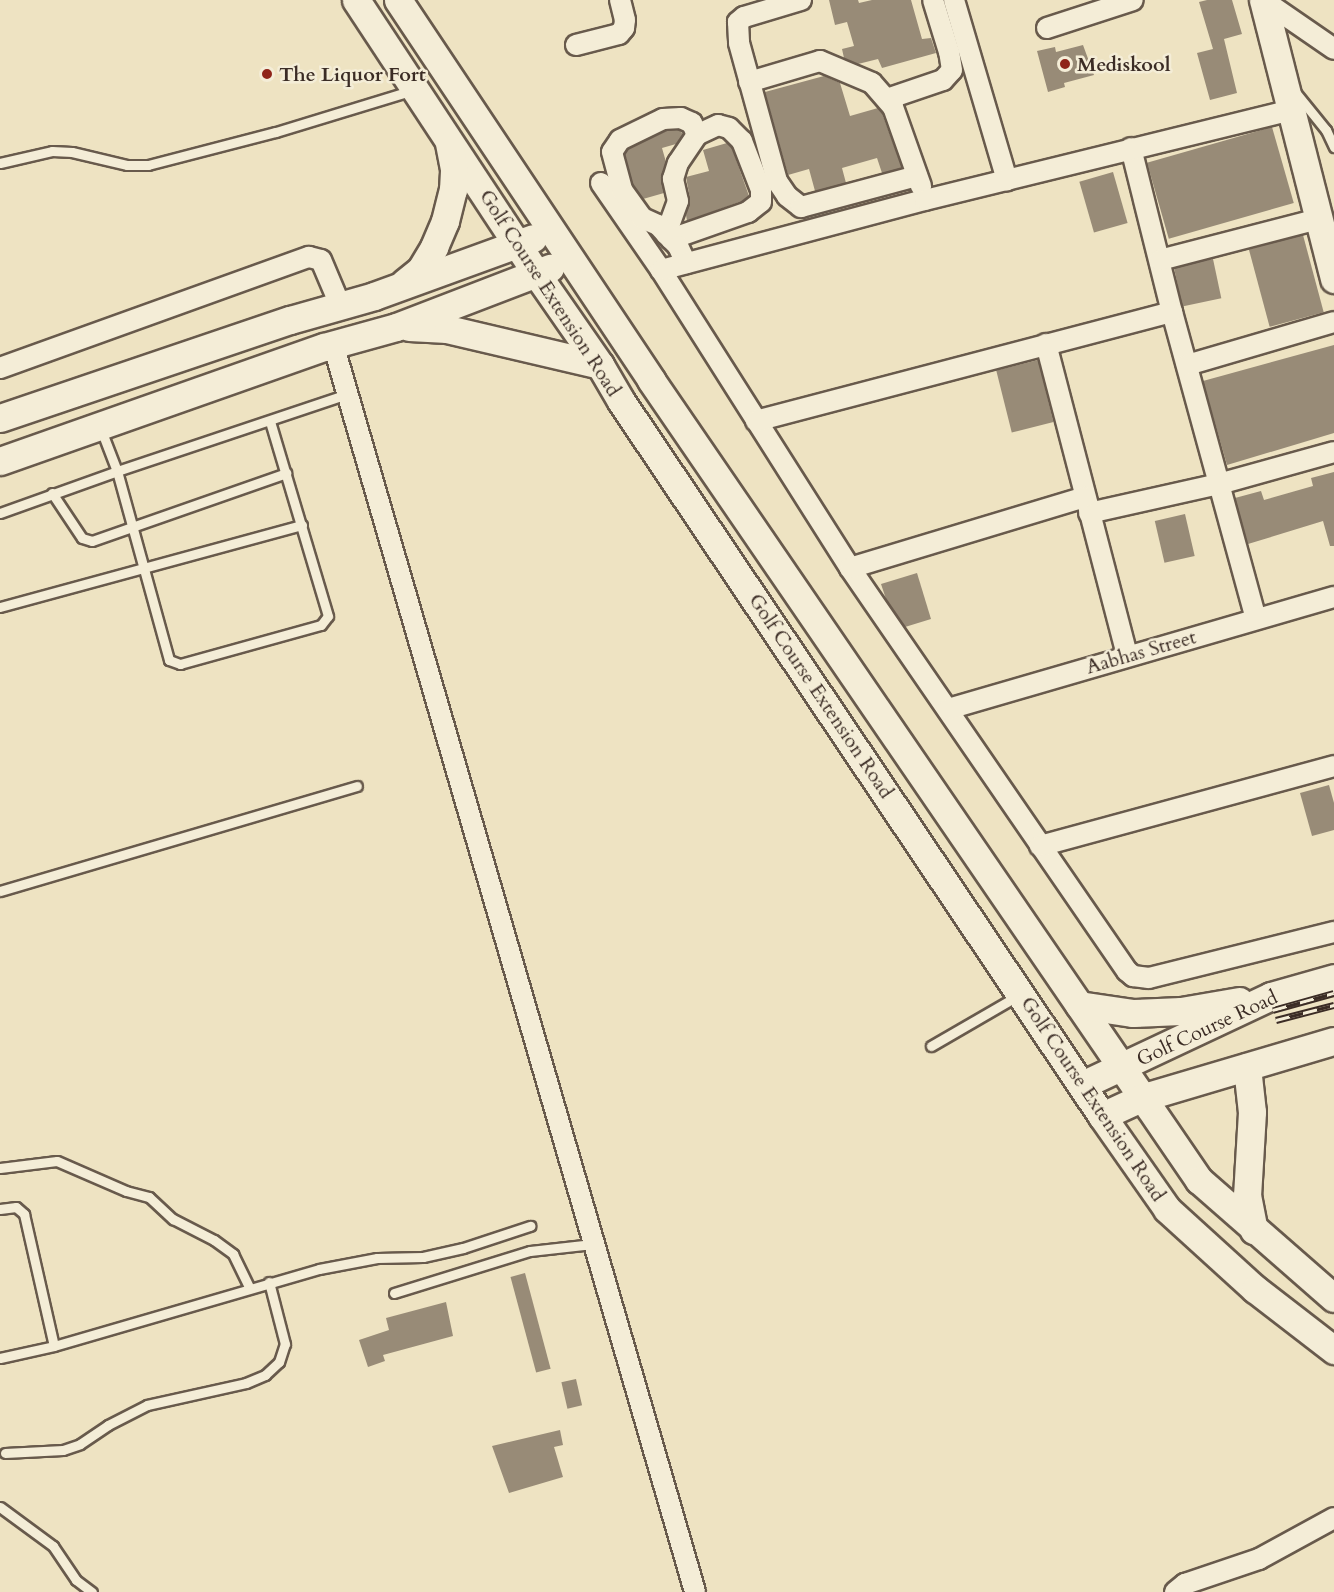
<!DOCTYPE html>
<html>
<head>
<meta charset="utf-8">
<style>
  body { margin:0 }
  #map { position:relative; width:1334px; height:1592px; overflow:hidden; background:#eee3c2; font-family:Cardo,serif }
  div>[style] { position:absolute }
  .building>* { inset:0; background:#988b77; transform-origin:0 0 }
  .roads { filter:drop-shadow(2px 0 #685a4c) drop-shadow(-2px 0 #685a4c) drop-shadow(0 2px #685a4c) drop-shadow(0 -2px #685a4c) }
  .lane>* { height:9px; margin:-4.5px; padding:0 4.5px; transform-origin:4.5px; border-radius:4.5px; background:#f4edd7 }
  .street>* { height:20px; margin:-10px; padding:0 10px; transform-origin:10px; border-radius:10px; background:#f4edd7 }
  .secondary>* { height:27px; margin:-13.5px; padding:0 13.5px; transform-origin:13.5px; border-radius:13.5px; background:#f4edd7 }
  .rail>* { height:7px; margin-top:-3.5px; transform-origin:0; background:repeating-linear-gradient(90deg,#f4edd7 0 14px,#3b2c25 0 28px); box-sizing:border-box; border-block:2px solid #3b2c25 }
  .dots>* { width:16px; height:16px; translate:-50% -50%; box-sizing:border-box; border:3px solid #f4edd7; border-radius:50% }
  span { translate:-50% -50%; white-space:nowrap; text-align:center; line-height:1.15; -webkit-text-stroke:5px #f4edd7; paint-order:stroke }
  .poi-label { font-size:20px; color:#3b2c25; font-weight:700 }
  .left { translate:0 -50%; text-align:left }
  .street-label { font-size:20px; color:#3b2c25 }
</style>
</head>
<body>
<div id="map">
  <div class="building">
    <i style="clip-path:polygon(829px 0,858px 0,859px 3px,872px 0,911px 0,922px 39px,931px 38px,936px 53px,882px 68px,878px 59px,858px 64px,844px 58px,842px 49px,854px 46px,847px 22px,835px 25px)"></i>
    <i style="clip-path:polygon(1207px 0,1232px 0,1242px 34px,1224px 39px,1237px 93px,1210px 100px,1197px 53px,1213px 49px,1199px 2px)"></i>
    <i style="clip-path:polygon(1083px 45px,1094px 75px,1064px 83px,1065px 87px,1048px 92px,1037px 51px,1055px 47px,1056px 52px)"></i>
    <i style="clip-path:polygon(824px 76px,840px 83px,850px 116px,878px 108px,882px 113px,902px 168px,882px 173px,877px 158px,842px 168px,846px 183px,815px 191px,809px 169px,788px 175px,765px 92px)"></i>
    <i style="left:1272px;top:127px;width:79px;height:130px;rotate:74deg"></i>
    <i style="clip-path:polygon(679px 130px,683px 134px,676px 144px,662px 148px,666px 162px,661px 176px,664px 193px,643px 199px,633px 185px,625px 154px,628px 149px,666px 131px)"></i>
    <i style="clip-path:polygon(727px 143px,732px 148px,749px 196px,742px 201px,687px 221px,686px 215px,690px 199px,686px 177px,709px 171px,703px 150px)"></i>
    <i style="left:1113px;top:172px;width:53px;height:35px;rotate:74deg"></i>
    <i style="left:1303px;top:235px;width:80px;height:56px;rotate:75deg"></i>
    <i style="left:1213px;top:259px;width:40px;height:40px;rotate:78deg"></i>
    <i style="clip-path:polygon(1334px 345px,1334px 433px,1227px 465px,1203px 381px)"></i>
    <i style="left:1038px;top:360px;width:64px;height:43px;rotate:76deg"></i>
    <i style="clip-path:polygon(1334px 472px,1334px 546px,1330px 546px,1323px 521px,1248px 544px,1235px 498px,1261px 491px,1264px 500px,1313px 486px,1311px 478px)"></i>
    <i style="left:1185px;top:514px;width:43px;height:31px;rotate:77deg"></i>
    <i style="clip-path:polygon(917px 573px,931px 619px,905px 627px,886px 599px,881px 584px)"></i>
    <i style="clip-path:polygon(1329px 785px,1334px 803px,1334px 830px,1312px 836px,1300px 793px)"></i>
    <i style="left:525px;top:1273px;width:99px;height:15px;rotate:75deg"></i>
    <i style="clip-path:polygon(446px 1302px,453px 1336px,383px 1355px,385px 1361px,368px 1367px,359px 1340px,389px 1330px,386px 1318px)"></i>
    <i style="left:576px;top:1379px;width:27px;height:15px;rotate:77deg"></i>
    <i style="clip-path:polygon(560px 1430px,563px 1445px,554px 1447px,563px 1477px,509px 1493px,492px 1446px)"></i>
  </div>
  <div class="roads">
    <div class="lane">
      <i style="left:1296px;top:93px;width:48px;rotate:51deg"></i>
      <i style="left:1326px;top:130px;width:19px;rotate:65deg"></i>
      <i style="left:0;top:163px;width:53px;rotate:-13deg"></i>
      <i style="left:52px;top:151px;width:20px;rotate:3deg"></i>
      <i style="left:72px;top:152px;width:57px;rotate:13.3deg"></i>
      <i style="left:127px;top:165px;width:21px"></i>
      <i style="left:148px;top:165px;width:132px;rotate:-14.5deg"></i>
      <i style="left:276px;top:132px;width:143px;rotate:-17deg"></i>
      <i style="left:100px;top:427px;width:47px;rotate:68.9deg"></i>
      <i style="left:117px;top:471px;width:196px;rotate:74.6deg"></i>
      <i style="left:169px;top:660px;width:12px;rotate:20deg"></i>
      <i style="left:180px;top:664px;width:146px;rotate:-15.5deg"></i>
      <i style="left:321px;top:625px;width:11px;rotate:-52deg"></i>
      <i style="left:328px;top:616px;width:203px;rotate:-106.6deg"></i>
      <i style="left:52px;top:493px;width:54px;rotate:56.3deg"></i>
      <i style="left:82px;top:538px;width:10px;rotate:17deg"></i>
      <i style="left:92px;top:541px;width:206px;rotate:-19.3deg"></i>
      <i style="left:0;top:513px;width:124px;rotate:-19.7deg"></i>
      <i style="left:117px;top:471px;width:243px;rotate:-18.5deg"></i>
      <i style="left:0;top:607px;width:313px;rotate:-15.2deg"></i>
      <i style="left:0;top:891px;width:372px;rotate:-16.4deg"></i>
      <i style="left:931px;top:1046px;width:102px;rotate:-30.1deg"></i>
      <i style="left:0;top:1168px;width:57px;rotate:-7deg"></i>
      <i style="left:57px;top:1161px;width:75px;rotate:23.5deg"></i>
      <i style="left:126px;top:1191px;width:24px;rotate:15deg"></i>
      <i style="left:149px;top:1197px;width:33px;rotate:43deg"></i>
      <i style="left:173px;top:1219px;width:46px;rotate:27.1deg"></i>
      <i style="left:214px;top:1240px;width:24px;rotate:36deg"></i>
      <i style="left:233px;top:1254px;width:37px;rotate:64deg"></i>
      <i style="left:0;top:1209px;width:16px;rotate:-7deg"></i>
      <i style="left:16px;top:1207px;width:11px;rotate:41deg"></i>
      <i style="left:24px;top:1214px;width:135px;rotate:77.2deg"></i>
      <i style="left:394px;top:1293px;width:142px;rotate:-17.2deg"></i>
      <i style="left:530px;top:1251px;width:63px;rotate:-6.3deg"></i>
      <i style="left:0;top:1358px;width:55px;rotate:-12.5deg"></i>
      <i style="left:54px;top:1346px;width:276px;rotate:-16.2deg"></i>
      <i style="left:319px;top:1269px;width:59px;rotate:-10.7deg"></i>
      <i style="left:377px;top:1258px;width:46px;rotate:-1.2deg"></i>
      <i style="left:423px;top:1257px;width:41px;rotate:-12.7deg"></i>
      <i style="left:463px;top:1248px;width:71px;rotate:-18.2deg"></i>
      <i style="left:5px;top:1453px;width:58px;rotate:-3deg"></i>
      <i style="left:63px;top:1450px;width:18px;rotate:-19deg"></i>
      <i style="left:80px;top:1444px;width:34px;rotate:-34deg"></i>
      <i style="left:108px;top:1425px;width:44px;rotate:-27.1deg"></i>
      <i style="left:147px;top:1405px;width:101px;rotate:-12.5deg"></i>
      <i style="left:246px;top:1383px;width:21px;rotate:-23deg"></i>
      <i style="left:265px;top:1375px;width:19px;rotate:-43deg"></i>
      <i style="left:279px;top:1362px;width:19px;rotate:-72deg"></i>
      <i style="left:285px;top:1344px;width:64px;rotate:-104.5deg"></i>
      <i style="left:0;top:1507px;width:66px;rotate:36.3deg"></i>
      <i style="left:53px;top:1546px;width:41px;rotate:55.9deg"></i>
      <i style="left:76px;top:1580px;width:20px;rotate:37deg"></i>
    </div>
    <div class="street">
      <i style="left:801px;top:0;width:59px;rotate:163.4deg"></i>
      <i style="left:744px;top:17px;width:8px;rotate:140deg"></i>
      <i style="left:738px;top:22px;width:21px;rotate:87deg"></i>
      <i style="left:739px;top:43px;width:143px;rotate:74.6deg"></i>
      <i style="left:777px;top:181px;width:18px;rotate:56deg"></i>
      <i style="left:787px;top:196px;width:18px;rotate:38deg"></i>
      <i style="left:801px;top:207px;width:120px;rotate:-15deg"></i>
      <i style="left:954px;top:0;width:188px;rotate:73.6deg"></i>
      <i style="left:1263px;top:0;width:86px;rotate:34.6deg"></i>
      <i style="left:1047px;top:28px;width:90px;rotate:-18deg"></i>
      <i style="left:576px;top:45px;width:44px;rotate:-14.3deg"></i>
      <i style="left:619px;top:34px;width:8px;rotate:-50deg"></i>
      <i style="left:624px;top:28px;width:8px;rotate:-83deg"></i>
      <i style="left:625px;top:20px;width:21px;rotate:-104deg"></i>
      <i style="left:749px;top:82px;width:74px;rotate:-16.5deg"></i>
      <i style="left:820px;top:61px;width:56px;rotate:22.9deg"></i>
      <i style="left:872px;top:83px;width:32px;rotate:49deg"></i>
      <i style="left:893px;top:107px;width:84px;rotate:70.5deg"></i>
      <i style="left:887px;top:99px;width:59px;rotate:-18.7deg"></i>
      <i style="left:943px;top:80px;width:13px;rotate:-48deg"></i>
      <i style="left:952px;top:70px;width:18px;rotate:-99deg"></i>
      <i style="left:949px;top:52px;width:54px;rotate:-107.1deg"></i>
      <i style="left:1131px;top:148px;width:169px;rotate:76deg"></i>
      <i style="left:1172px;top:312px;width:318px;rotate:74.7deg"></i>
      <i style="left:601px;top:183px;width:106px;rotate:55.4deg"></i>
      <i style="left:661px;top:270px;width:353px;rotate:57.6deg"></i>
      <i style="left:850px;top:568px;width:489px;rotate:55.5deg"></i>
      <i style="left:1127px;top:971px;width:8px;rotate:40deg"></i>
      <i style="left:1133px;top:976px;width:16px;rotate:7deg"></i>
      <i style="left:1149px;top:978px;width:191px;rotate:-14deg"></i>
      <i style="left:666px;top:234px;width:35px;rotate:-70deg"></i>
      <i style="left:678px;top:201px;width:23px;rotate:-103deg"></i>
      <i style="left:673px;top:179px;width:17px;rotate:-73deg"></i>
      <i style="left:678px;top:163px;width:34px;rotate:-56deg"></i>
      <i style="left:671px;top:239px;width:82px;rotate:-19.3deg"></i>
      <i style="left:748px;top:212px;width:16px;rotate:-38deg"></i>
      <i style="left:761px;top:202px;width:12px;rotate:-90deg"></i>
      <i style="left:761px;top:190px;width:53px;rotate:-111.2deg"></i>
      <i style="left:742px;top:141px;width:18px;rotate:-135deg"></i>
      <i style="left:729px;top:128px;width:11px;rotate:-165deg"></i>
      <i style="left:718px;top:125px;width:23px;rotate:155deg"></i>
      <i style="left:697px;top:135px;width:13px;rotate:-113deg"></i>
      <i style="left:692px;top:123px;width:12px;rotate:-156deg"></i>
      <i style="left:681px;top:118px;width:18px;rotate:177deg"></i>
      <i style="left:663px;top:119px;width:48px;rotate:154deg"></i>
      <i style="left:620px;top:140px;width:14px;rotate:124deg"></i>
      <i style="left:612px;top:152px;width:39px;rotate:75deg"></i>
      <i style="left:622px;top:190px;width:34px;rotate:54deg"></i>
      <i style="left:642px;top:218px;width:17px;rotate:24deg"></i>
      <i style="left:658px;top:225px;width:12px;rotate:48deg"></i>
      <i style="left:666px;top:234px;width:17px;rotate:45deg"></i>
      <i style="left:678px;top:246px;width:19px;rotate:65deg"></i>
      <i style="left:1160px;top:260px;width:164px;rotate:-14.5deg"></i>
      <i style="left:661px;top:270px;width:273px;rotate:-14.9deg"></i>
      <i style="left:925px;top:200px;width:378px;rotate:-13.8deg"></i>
      <i style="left:333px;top:344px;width:1299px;rotate:73.82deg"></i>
      <i style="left:1046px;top:344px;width:322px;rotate:75.4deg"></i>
      <i style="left:1187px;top:365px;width:153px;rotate:-16.3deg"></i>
      <i style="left:0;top:368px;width:328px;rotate:-19.8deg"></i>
      <i style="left:309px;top:257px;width:12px;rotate:14deg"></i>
      <i style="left:321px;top:260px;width:49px;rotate:67.1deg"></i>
      <i style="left:756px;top:421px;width:430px;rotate:-14.7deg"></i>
      <i style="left:1089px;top:513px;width:133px;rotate:-12.6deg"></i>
      <i style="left:1219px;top:484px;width:119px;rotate:-15.5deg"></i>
      <i style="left:850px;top:568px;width:245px;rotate:-16.8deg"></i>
      <i style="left:948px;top:709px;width:402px;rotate:-16.2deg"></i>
      <i style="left:1040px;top:846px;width:305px;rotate:-15.2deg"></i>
      <i style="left:1175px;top:1592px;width:13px;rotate:-39deg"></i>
      <i style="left:1185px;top:1584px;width:78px;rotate:-18.7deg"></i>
      <i style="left:1259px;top:1559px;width:85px;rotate:-28.7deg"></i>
    </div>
    <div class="secondary">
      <i style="left:356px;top:0;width:327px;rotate:56.6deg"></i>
      <i style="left:536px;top:273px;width:112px;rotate:55.2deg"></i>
      <i style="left:600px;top:365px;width:42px;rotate:59.7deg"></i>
      <i style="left:621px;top:401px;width:862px;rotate:56.07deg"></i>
      <i style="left:1102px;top:1116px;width:113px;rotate:55deg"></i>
      <i style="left:1167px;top:1209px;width:119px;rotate:42.3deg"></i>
      <i style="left:1255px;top:1289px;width:100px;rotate:37.7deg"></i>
      <i style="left:398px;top:0;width:457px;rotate:56.3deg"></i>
      <i style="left:651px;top:380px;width:970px;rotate:55.59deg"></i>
      <i style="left:1199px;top:1180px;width:179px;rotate:41.2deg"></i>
      <i style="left:1263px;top:0;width:288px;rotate:75.7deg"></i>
      <i style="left:404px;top:283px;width:22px;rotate:-39deg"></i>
      <i style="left:421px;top:269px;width:26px;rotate:-59deg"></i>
      <i style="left:434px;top:247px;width:28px;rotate:-67deg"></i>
      <i style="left:445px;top:221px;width:32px;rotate:-76deg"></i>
      <i style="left:453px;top:190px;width:21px;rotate:-87deg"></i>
      <i style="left:454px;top:169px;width:25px;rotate:-101deg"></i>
      <i style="left:409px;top:327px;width:38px;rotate:3deg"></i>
      <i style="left:447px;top:329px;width:157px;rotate:13.2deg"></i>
      <i style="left:0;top:418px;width:306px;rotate:-18.7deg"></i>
      <i style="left:290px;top:320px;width:87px;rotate:-15.9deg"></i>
      <i style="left:374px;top:296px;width:169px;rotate:-20deg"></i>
      <i style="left:0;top:461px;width:343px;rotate:-19.4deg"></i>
      <i style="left:324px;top:347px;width:75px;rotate:-15.5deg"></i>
      <i style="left:396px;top:327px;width:165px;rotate:-21deg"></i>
      <i style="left:1079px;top:1005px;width:55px;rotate:8.4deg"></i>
      <i style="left:1133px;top:1013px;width:48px;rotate:-2.4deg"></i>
      <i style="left:1181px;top:1011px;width:59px;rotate:-9.8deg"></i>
      <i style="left:1247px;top:1067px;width:45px;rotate:83.7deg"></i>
      <i style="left:1252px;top:1112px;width:83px;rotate:93.4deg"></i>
      <i style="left:1247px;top:1195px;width:36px;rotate:79deg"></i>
      <i style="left:1082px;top:1085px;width:209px;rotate:-25.2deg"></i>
      <i style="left:1271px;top:996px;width:66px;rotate:-15.9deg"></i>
      <i style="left:1102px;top:1116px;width:43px;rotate:-24.8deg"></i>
      <i style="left:1141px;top:1098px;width:201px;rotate:-16.5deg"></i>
    </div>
  </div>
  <div class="rail">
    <i style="left:1273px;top:1010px;width:63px;rotate:-15.6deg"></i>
    <i style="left:1276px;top:1020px;width:60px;rotate:-14.5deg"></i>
  </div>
  <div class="dots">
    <i style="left:1065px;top:64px;background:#8f2418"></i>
    <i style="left:267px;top:74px;background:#8f2418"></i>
  </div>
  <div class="poi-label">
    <span class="left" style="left:1077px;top:64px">Mediskool</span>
    <span class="left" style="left:279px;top:74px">The Liquor Fort</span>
  </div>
  <div class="street-label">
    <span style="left:550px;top:293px;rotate:57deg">Golf Course Extension Road</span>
    <span style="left:1141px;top:652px;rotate:-16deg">Aabhas Street</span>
    <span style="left:821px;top:696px;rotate:56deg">Golf Course Extension Road</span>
    <span style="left:1207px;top:1028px;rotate:-25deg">Golf Course Road</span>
    <span style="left:1093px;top:1099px;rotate:56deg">Golf Course Extension Road</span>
  </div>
</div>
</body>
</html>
